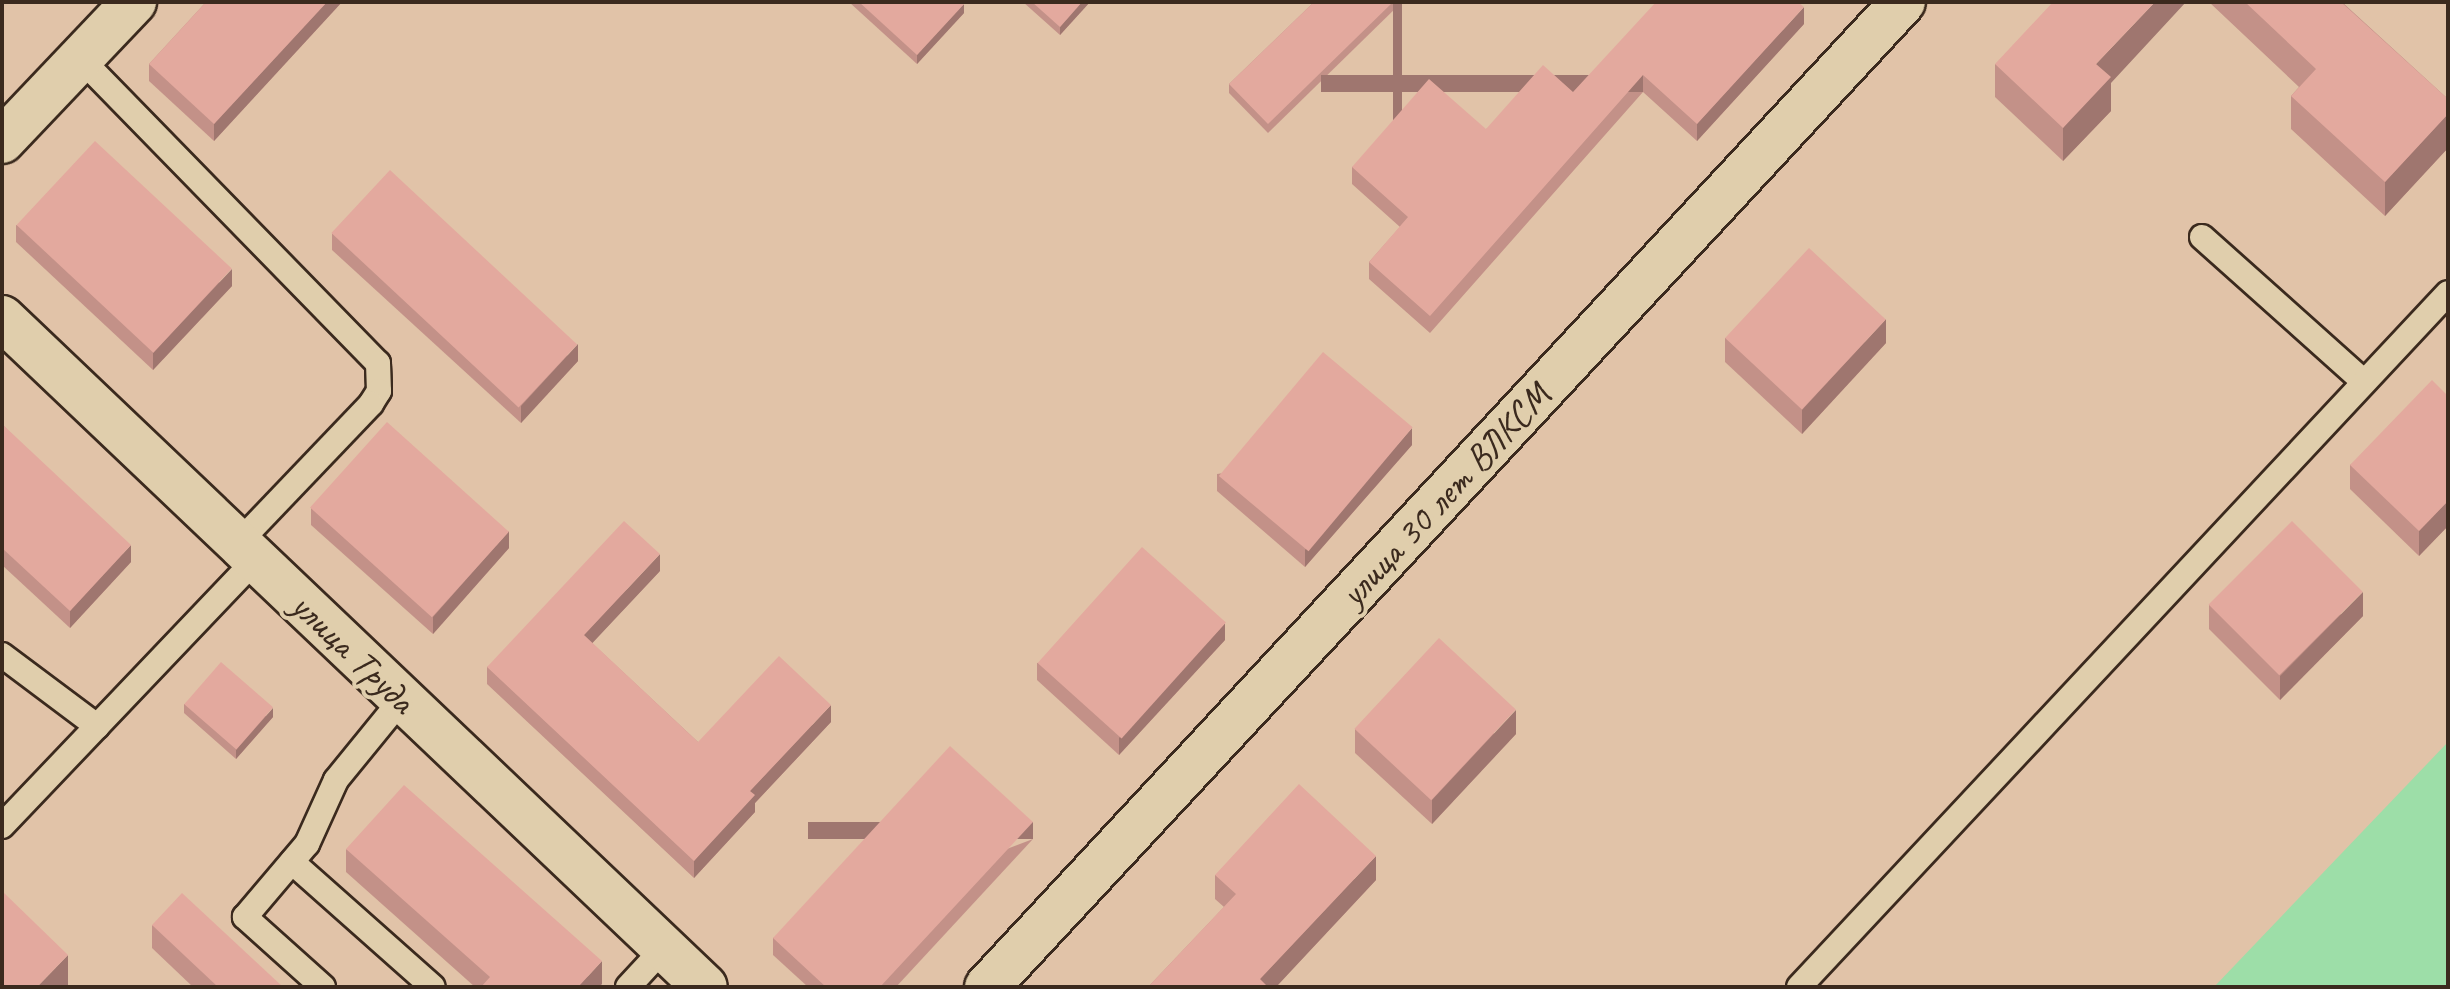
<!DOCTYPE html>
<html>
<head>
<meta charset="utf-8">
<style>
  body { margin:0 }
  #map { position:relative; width:2450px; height:989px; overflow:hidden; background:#e1c3a8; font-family:Caveat,sans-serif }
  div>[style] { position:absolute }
  .green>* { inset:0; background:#9ddea8 }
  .roads { filter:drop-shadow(2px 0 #3b2a1e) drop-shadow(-2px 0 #3b2a1e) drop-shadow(0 2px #3b2a1e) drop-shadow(0 -2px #3b2a1e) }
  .service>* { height:24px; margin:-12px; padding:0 12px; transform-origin:12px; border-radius:12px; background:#e0ceac }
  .minor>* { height:44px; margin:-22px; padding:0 22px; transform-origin:22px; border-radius:22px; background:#e0ceac }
  .wall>* { inset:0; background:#c39188 }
  .shaded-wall>* { inset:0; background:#9f766f; transform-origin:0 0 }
  .building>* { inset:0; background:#e3a99e; transform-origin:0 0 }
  span { translate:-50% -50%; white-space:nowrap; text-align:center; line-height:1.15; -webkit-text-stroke:8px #e0ceac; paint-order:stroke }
  .street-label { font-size:38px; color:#3b2a1e }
  .frame { position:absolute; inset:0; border:4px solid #3b2a1e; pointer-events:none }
</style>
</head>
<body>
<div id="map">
  <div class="green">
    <i style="clip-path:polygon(2448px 742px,2448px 987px,2214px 987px)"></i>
  </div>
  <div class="roads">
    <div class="service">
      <i style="left:81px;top:59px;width:425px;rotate:45.7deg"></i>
      <i style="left:378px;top:363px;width:28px;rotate:88deg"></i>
      <i style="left:379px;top:391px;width:15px;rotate:122deg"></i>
      <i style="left:371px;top:404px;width:192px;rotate:133.7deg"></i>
      <i style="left:2202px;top:237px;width:213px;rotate:41.8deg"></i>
      <i style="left:2px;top:655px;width:119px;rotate:36.8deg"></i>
      <i style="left:2px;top:826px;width:367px;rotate:-46.4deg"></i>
      <i style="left:292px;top:862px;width:188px;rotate:41.6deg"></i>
      <i style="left:323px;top:987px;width:105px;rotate:-138.1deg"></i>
      <i style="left:245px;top:917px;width:96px;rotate:-49.7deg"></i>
      <i style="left:307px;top:844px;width:70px;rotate:-65.6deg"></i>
      <i style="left:336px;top:780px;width:104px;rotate:-50.8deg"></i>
      <i style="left:628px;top:987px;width:53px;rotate:-47.3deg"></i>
      <i style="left:1799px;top:987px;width:950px;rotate:-46.92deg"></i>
    </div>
    <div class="minor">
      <i style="left:2px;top:141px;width:192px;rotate:-46.5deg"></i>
      <i style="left:2px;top:318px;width:970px;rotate:43.58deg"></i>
      <i style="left:987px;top:987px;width:1345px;rotate:-47.08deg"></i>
    </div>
  </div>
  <div class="wall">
    <i style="clip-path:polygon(206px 2px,342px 2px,214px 141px,149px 81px,149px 64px)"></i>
    <i style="clip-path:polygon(849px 2px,962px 2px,964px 13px,917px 64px)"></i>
    <i style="clip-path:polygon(1023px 2px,1090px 2px,1060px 35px)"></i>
    <i style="clip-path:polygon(1314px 2px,1402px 2px,1268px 133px,1229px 93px,1229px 84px)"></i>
    <i style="clip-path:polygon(2209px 2px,2342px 2px,2448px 99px,2448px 148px,2385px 216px,2291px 129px,2291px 96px,2299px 87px)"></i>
    <i style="clip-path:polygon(1804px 24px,1697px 141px,1643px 92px,1430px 333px,1369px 279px,1369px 262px,1400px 227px,1352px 184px,1352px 167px,1486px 129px,1573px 92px)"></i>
    <i style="clip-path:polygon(1995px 64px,2111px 83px,2111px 111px,2063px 161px,1995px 97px)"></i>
    <i style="clip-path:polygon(16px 225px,232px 286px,153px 370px,16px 242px)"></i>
    <i style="clip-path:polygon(332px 233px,578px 361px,521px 423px,332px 250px)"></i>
    <i style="clip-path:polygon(1725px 338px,1886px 343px,1802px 434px,1725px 362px)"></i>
    <i style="clip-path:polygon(2448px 396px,2448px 526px,2419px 556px,2350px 489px,2350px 465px)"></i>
    <i style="clip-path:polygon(2px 424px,131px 562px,70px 628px,2px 565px)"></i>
    <i style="clip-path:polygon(1412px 445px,1305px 567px,1217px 491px,1217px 474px)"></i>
    <i style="clip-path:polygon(311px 508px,509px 548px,433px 634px,311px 525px)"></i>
    <i style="clip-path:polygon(660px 571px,592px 643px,698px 742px,831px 722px,755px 803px,755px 812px,694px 878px,487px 684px,487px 667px)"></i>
    <i style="clip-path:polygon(2209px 605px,2363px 616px,2280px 700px,2209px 629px)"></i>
    <i style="clip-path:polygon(1225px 640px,1119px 755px,1037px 680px,1037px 663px)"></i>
    <i style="clip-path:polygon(184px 704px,273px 717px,236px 759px,184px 713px)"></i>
    <i style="clip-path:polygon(1355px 729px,1516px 734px,1432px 824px,1355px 753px)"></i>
    <i style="clip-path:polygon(1033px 839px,896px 987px,808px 987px,773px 955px,773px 938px)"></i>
    <i style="clip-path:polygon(346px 849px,602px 984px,598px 987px,475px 987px,346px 872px)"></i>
    <i style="clip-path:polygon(1215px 875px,1376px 880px,1276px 987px,1148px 987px,1224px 907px,1215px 899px)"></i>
    <i style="clip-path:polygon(152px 925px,283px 987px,193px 987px,152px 948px)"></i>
  </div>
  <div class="shaded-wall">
    <i style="clip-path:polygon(327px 2px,342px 2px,214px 141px,214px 124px)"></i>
    <i style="clip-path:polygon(1082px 2px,1090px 2px,1060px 35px,1060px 27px)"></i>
    <i style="left:1393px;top:2px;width:9px;height:175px"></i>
    <i style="clip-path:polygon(2155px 2px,2186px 2px,2111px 83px,2111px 111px,2063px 161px,2063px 128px,2096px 64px)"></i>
    <i style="clip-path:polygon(964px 4px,964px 13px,917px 64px,917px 55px)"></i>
    <i style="clip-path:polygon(1804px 7px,1804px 24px,1697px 141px,1697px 124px)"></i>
    <i style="left:1643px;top:75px;width:17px;height:322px;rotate:90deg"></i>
    <i style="clip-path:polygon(2448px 114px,2448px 148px,2385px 216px,2385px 182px)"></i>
    <i style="clip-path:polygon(232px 269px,232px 286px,153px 370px,153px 353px)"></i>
    <i style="clip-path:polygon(1886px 319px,1886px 343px,1802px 434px,1802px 410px)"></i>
    <i style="clip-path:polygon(578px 344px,578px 361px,521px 423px,521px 406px)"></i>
    <i style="clip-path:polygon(1412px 428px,1412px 445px,1305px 567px,1305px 550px)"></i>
    <i style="clip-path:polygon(2448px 501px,2448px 526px,2419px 556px,2419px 531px)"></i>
    <i style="clip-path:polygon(509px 531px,509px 548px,433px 634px,433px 617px)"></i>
    <i style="clip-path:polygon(131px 545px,131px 562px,70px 628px,70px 611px)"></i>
    <i style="clip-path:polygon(660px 554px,660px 571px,584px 652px,584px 635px)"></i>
    <i style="clip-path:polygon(2363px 592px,2363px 616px,2280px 700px,2280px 676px)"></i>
    <i style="clip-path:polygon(1225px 623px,1225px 640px,1119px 755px,1119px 738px)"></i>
    <i style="clip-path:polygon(831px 705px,831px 722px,755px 803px,755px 812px,694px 878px,694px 861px,750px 791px)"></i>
    <i style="clip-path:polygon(273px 708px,273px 717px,236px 759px,236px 750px)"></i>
    <i style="clip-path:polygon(1516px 710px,1516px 734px,1432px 824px,1432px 800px)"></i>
    <i style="left:1033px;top:822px;width:17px;height:225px;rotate:90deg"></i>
    <i style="clip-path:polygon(1376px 856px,1376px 880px,1276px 987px,1260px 987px,1260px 979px)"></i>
    <i style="clip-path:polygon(68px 955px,68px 987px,37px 987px)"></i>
    <i style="clip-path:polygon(602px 961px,602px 984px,598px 987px,578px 987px)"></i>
  </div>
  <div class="building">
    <i style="clip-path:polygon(206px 2px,327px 2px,214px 124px,149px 64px)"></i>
    <i style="clip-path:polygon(859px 2px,962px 2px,964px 4px,917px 55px)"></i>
    <i style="clip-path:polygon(1032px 2px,1082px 2px,1060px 27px)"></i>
    <i style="clip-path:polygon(1314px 2px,1393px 2px,1268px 124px,1229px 84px)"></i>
    <i style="clip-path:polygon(1656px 2px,1798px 2px,1804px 7px,1697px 124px,1643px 75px,1430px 316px,1369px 262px,1408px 217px,1352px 167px,1429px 79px,1486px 129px,1543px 65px,1573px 92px)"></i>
    <i style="clip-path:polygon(2053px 2px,2155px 2px,2096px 64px,2111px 77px,2063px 128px,1995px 64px)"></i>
    <i style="clip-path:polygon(2245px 2px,2341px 2px,2448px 99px,2448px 114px,2385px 182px,2291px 96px,2316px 69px)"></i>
    <i style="left:95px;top:141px;width:187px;height:115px;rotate:43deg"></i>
    <i style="left:390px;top:170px;width:256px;height:86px;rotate:43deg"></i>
    <i style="left:1809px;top:248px;width:105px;height:123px;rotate:43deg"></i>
    <i style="left:1323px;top:352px;width:117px;height:162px;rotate:40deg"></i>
    <i style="clip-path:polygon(2432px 380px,2448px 396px,2448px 501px,2419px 531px,2350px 465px)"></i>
    <i style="left:387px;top:422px;width:164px;height:115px;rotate:42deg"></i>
    <i style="clip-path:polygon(2px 424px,131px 545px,70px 611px,2px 548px)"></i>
    <i style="clip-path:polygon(624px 521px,660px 554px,584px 635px,698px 742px,779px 656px,831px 705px,750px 791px,755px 795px,694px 861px,487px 667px)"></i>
    <i style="left:2292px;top:521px;width:100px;height:118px;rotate:45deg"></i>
    <i style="left:1142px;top:547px;width:113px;height:156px;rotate:42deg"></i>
    <i style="left:1439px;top:638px;width:105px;height:124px;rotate:43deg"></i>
    <i style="left:221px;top:662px;width:69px;height:56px;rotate:41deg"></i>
    <i style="clip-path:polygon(950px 746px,1033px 822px,880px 987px,826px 987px,773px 938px)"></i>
    <i style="clip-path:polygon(1299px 784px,1376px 856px,1260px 979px,1268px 987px,1148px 987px,1236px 894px,1215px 875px)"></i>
    <i style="clip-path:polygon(404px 785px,602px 961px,578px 987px,481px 987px,490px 977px,346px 849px)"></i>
    <i style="clip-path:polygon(2px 891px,68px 955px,37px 987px,2px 987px)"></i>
    <i style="clip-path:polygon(182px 893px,283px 987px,218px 987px,152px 925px)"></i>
  </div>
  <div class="street-label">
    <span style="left:1445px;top:495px;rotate:-47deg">улица 30 лет ВЛКСМ</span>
    <span style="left:353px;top:653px;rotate:44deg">улица Труда</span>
  </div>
  <div class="frame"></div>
</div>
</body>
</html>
